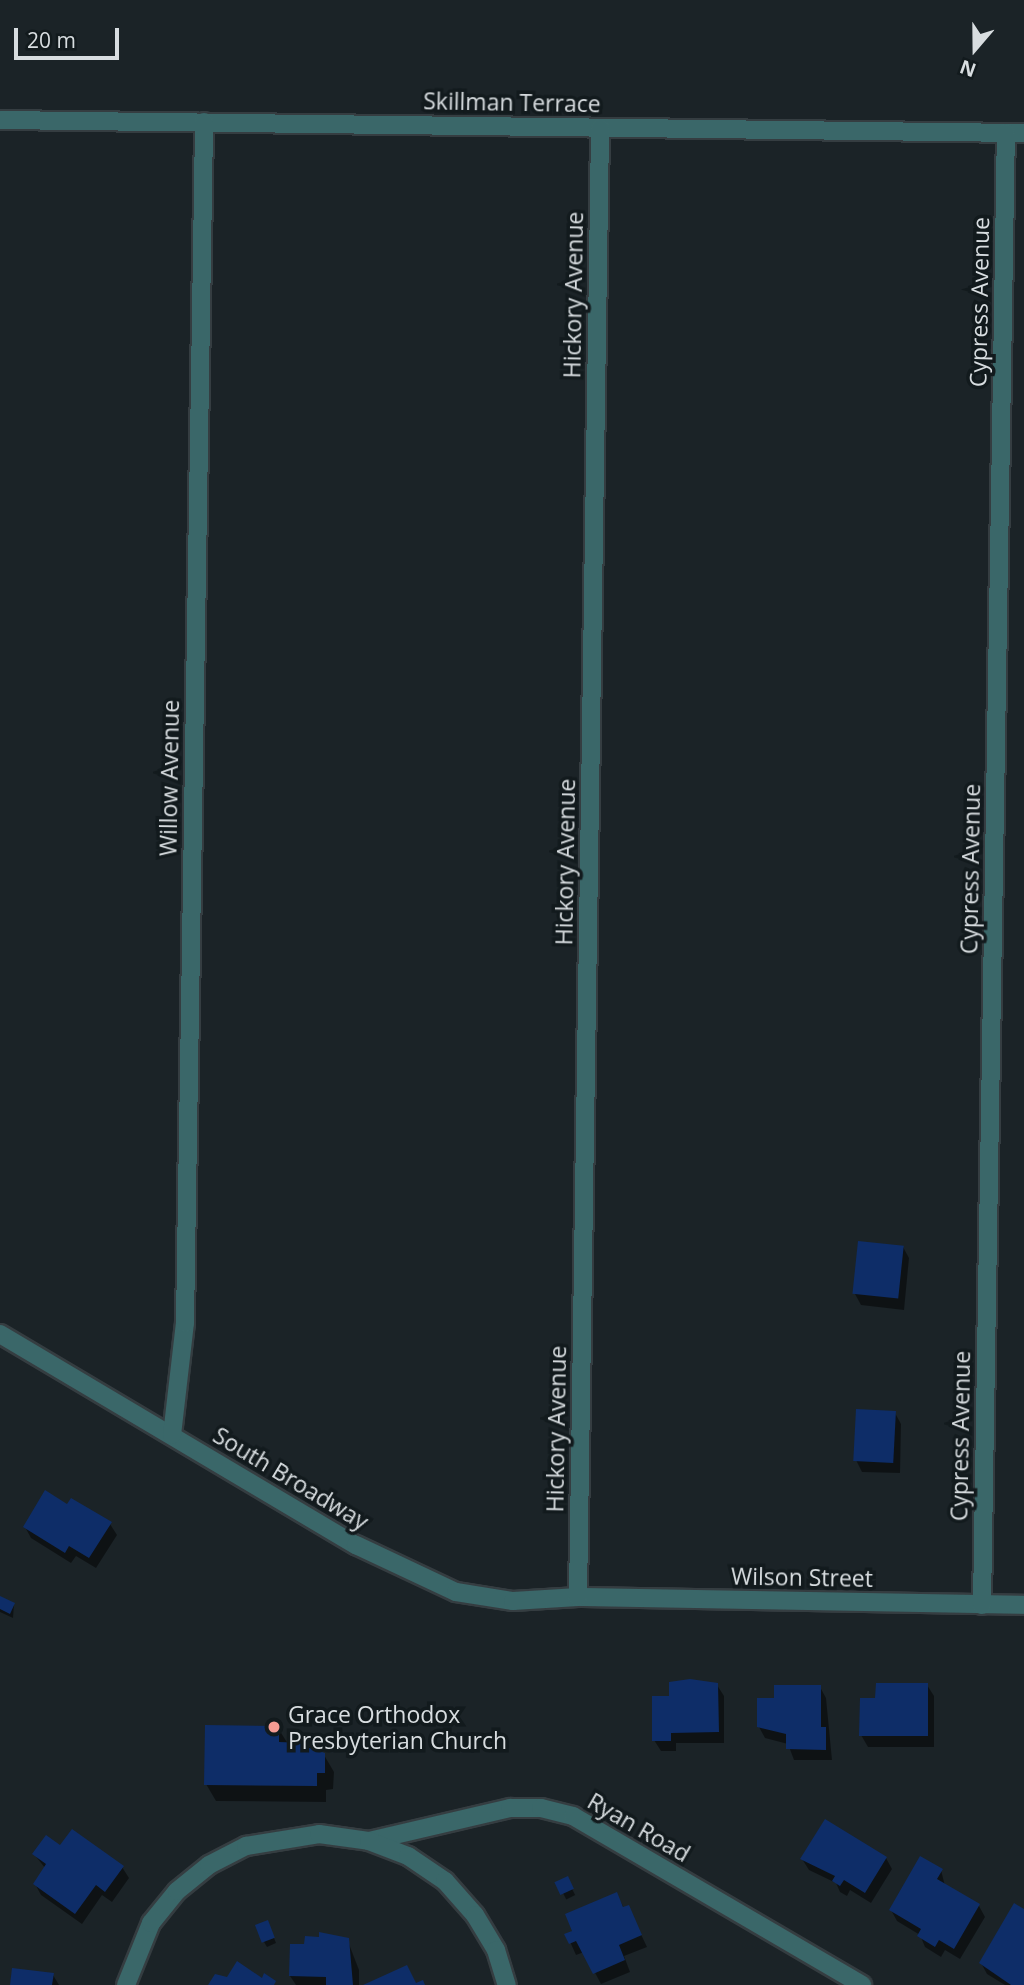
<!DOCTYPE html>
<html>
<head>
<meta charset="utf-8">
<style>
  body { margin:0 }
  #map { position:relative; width:1024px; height:1985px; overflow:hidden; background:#1b2327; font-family:"Open Sans",sans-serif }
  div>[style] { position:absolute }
  .shadow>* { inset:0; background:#0007; transform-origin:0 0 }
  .building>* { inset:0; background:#0e2d68; transform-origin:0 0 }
  .roads { filter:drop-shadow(2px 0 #353d41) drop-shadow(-2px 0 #353d41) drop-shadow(0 2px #353d41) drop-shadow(0 -2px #353d41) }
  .minor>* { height:18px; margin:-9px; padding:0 9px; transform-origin:9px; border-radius:9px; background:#3a6769 }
  .dots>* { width:19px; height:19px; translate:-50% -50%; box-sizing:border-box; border:4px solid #121a1d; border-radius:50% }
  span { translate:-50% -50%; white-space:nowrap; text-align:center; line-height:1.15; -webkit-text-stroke:7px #121a1d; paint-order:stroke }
  .street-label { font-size:23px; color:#d8dde0 }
  .poi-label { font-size:23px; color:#d8dde0 }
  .left { translate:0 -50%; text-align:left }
  .north { position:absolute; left:940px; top:14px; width:70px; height:70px; -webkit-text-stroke:5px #121a1d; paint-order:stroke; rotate:200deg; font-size:19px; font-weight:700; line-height:28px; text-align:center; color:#d8dde0 }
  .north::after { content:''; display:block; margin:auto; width:24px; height:32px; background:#d8dde0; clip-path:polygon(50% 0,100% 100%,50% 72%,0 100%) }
  .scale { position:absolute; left:14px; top:28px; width:105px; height:32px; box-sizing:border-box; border:4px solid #d8dde0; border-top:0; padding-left:9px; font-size:21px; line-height:24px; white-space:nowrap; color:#d8dde0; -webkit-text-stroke:5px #121a1d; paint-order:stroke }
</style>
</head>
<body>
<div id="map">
  <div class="shadow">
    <i style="clip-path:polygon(903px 1247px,909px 1258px,904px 1310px,861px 1305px,855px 1294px)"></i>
    <i style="clip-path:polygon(895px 1413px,901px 1424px,900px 1473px,862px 1472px,856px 1460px)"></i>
    <i style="clip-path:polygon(68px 1506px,110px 1524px,117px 1535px,96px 1568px,76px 1556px,71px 1563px,31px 1538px,25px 1527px)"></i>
    <i style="clip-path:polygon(0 1601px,14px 1604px,13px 1618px,0 1612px)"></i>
    <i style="clip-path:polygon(717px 1685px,724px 1696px,724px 1743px,676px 1743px,676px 1751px,661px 1751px,654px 1740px,671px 1697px)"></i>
    <i style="clip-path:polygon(927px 1685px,934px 1696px,934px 1747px,868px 1747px,861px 1735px,877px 1700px)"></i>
    <i style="clip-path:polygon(820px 1687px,826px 1698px,832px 1760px,794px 1760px,788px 1744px,765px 1738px,759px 1727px,776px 1700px)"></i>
    <i style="clip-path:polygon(278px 1728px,288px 1744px,305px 1745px,324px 1755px,334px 1772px,333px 1789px,326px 1790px,326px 1802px,216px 1801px,206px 1784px)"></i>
    <i style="clip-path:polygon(34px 1854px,122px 1867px,129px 1878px,112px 1902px,102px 1895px,82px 1924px,41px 1895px,35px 1884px,45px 1868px)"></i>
    <i style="clip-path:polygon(886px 1858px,892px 1869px,871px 1903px,850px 1890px,847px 1896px,840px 1892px,836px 1883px,809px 1870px,802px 1859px)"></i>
    <i style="clip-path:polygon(941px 1870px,945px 1886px,979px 1906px,985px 1917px,960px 1959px,945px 1950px,941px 1957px,925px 1947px,920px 1935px,897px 1921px,891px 1910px)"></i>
    <i style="left:567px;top:1879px;width:18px;height:10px;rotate:63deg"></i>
    <i style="clip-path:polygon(617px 1895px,624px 1908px,628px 1907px,647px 1947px,624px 1956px,630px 1972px,601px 1984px,584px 1952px,576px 1955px,567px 1935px)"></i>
    <i style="clip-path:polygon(1024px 1911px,1024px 1985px,1005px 1985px,987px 1974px,981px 1963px)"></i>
    <i style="clip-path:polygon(270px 1928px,276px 1943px,267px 1947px,264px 1942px)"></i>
    <i style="clip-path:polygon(347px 1939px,359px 1970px,359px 1985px,296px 1985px,290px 1976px)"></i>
    <i style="clip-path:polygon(53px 1975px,59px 1985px,11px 1985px)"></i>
  </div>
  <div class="building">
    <i style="left:858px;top:1241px;width:46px;height:53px;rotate:6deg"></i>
    <i style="left:856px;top:1409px;width:40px;height:52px;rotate:3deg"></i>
    <i style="clip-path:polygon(45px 1490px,67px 1504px,71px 1498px,112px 1522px,89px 1558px,69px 1546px,65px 1553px,23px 1527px)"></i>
    <i style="clip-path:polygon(0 1596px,15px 1603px,10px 1614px,0 1609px)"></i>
    <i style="clip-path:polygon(690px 1679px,718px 1683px,719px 1732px,671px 1733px,671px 1741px,652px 1741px,652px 1696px,669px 1696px,669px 1682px)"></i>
    <i style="clip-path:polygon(876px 1683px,928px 1683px,928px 1736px,859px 1736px,860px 1698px,875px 1698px)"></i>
    <i style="clip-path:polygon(774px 1685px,821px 1685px,821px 1727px,826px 1727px,826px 1750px,786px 1749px,786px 1734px,757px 1727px,757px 1698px,774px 1698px)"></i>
    <i style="clip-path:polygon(205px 1725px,279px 1726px,279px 1742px,306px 1743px,306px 1747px,325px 1753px,325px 1773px,317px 1773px,317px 1786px,204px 1785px)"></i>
    <i style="clip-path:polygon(825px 1819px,887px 1857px,865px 1893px,844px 1880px,840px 1886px,832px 1881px,835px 1876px,800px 1859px)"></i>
    <i style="clip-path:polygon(72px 1829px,124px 1866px,105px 1892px,96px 1885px,75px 1914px,33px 1884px,46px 1864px,32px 1854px,46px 1835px,60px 1845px)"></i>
    <i style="clip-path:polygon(920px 1856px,943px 1869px,937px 1879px,980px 1904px,954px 1949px,939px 1940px,935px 1947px,917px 1936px,921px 1929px,889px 1910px)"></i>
    <i style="left:568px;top:1876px;width:14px;height:15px;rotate:65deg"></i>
    <i style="clip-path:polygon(617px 1892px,623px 1907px,629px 1905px,642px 1935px,619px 1945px,625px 1960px,593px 1974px,576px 1941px,569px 1944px,564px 1934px,572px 1931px,565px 1914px)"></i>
    <i style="clip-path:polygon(1014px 1903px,1024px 1909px,1024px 1985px,1011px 1985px,979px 1963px)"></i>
    <i style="left:268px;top:1920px;width:19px;height:14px;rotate:69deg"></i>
    <i style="clip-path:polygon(319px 1932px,349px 1938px,353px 1985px,326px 1985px,326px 1977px,289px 1976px,290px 1944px,304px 1944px,305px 1936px,319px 1937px)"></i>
    <i style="clip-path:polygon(237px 1961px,262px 1978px,264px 1973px,276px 1981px,274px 1985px,208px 1985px,215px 1974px,227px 1977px)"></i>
    <i style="clip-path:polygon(407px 1965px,416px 1983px,423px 1980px,425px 1985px,363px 1985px)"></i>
    <i style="clip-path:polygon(12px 1968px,54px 1973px,52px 1985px,10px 1985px)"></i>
  </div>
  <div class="roads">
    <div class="minor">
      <i style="left:0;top:120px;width:1024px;rotate:0.73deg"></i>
      <i style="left:0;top:1334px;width:414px;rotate:30.7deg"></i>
      <i style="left:356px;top:1545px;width:110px;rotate:25.2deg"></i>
      <i style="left:456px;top:1592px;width:58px;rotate:9deg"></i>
      <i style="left:513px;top:1601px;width:65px;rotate:-3.5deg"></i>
      <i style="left:578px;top:1597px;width:446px;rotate:1deg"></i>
      <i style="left:172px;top:1435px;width:113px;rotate:-83.4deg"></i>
      <i style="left:185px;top:1323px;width:1201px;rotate:-89.09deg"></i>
      <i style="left:578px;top:1597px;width:1469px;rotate:-89.14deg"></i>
      <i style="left:982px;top:1605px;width:1472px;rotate:-89.07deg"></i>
      <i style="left:369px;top:1841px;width:145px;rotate:-13.2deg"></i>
      <i style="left:510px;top:1808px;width:31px"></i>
      <i style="left:541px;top:1808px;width:33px;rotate:14deg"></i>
      <i style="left:573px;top:1816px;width:335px;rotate:30.3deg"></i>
      <i style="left:126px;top:1985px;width:67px;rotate:-68deg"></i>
      <i style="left:151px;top:1923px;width:41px;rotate:-50.9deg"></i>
      <i style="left:177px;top:1891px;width:41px;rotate:-39.1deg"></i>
      <i style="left:209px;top:1865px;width:42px;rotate:-27.2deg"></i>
      <i style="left:246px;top:1846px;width:74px;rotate:-9.3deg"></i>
      <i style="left:319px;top:1834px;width:50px;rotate:8deg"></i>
      <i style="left:369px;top:1841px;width:42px;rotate:21deg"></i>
      <i style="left:408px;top:1856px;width:45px;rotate:34deg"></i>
      <i style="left:445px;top:1881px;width:45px;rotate:48.6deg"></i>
      <i style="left:475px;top:1915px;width:41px;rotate:59deg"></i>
      <i style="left:496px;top:1950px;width:37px;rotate:73deg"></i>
    </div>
  </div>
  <div class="dots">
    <i style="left:274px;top:1727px;background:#f59c94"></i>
  </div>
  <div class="street-label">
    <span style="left:512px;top:102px;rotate:1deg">Skillman Terrace</span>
    <span style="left:573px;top:295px;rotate:-89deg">Hickory Avenue</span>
    <span style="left:979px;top:302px;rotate:-89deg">Cypress Avenue</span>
    <span style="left:169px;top:778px;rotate:-89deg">Willow Avenue</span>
    <span style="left:565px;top:862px;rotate:-89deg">Hickory Avenue</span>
    <span style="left:970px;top:869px;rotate:-89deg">Cypress Avenue</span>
    <span style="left:556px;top:1429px;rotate:-89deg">Hickory Avenue</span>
    <span style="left:960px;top:1436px;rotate:-89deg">Cypress Avenue</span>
    <span style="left:291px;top:1478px;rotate:31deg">South Broadway</span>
    <span style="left:802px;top:1577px;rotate:1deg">Wilson Street</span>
    <span style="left:639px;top:1827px;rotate:30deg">Ryan Road</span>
  </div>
  <div class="poi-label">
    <span class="left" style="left:288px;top:1727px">Grace Orthodox<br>Presbyterian Church</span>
  </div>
  <div class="north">N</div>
  <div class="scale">20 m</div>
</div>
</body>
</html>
